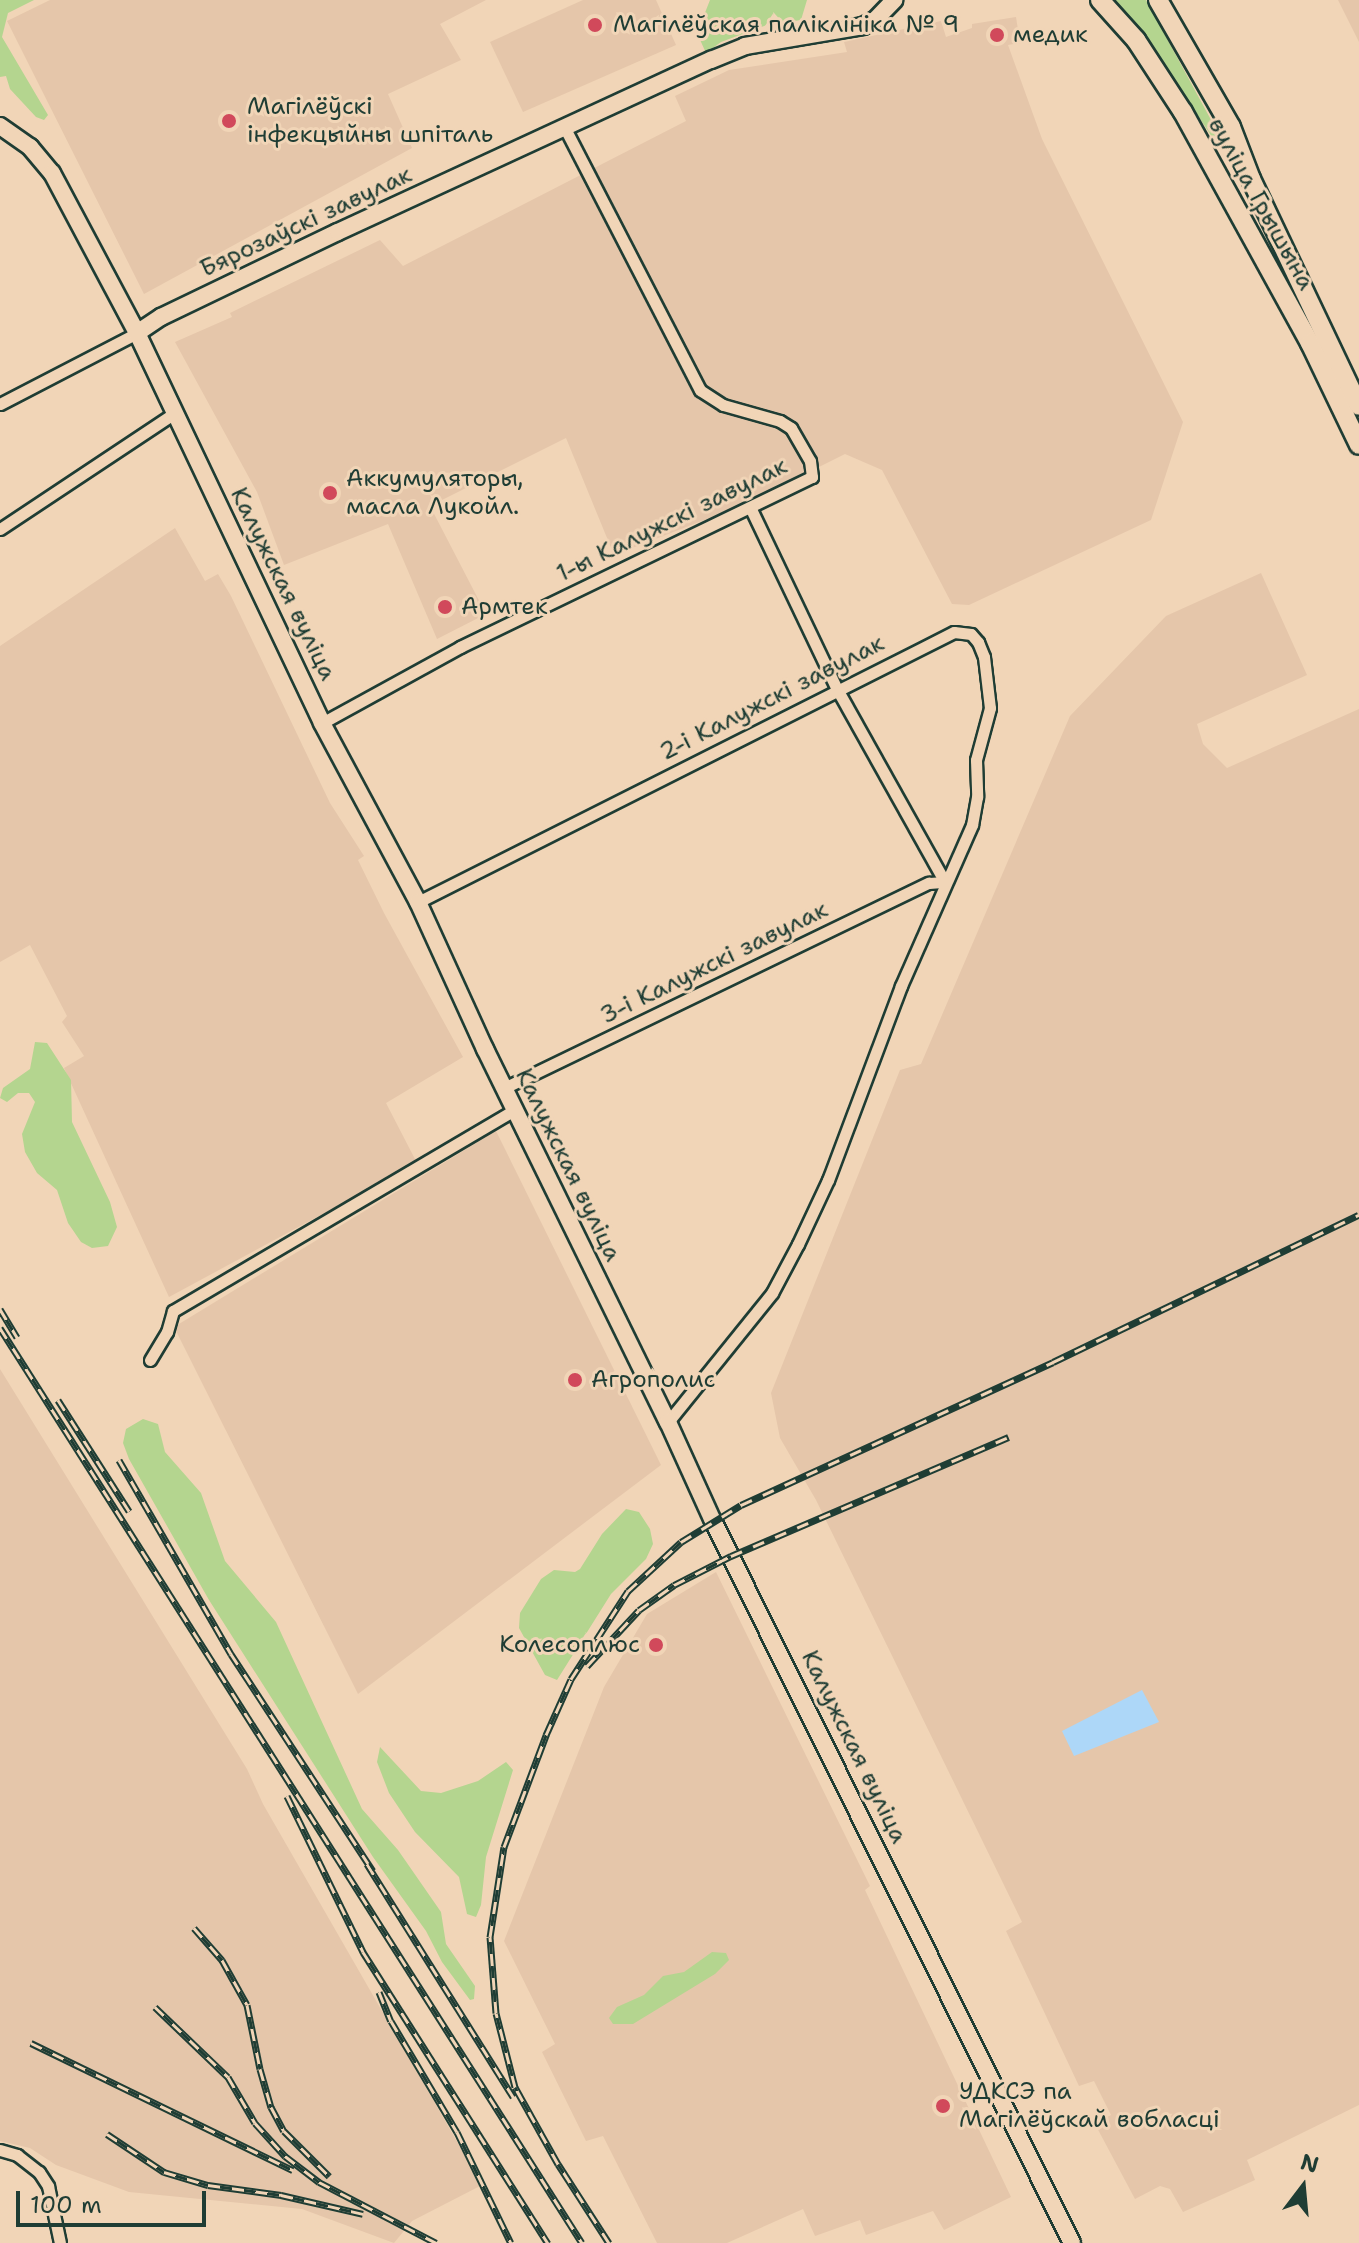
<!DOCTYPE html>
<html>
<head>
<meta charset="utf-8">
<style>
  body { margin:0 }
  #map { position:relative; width:1359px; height:2243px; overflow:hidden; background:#f1d5b7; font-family:"Shantell Sans",sans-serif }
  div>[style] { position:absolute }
  .built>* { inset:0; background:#e5c6aa }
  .green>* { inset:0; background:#b4d58f }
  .water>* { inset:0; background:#add7f8 }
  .roads { filter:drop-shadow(2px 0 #1f3d34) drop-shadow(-2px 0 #1f3d34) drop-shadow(0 2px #1f3d34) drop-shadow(0 -2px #1f3d34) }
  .street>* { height:11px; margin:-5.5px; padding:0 5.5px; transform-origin:5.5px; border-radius:5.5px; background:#f1d5b7 }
  .secondary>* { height:16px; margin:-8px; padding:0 8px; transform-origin:8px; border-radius:8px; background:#f1d5b7 }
  .primary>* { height:18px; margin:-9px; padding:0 9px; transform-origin:9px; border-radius:9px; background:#f1d5b7 }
  .rail>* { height:7px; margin-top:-3.5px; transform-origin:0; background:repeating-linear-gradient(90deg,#f1d5b7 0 12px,#1f3d34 0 24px); box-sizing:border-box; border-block:2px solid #1f3d34 }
  .dots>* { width:22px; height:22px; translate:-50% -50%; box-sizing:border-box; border:4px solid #f1d5b7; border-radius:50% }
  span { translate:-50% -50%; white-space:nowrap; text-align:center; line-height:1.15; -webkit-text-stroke:6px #f1d5b7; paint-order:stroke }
  .poi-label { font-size:24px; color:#1f3d34 }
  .left { translate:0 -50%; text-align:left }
  .right { translate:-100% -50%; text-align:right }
  .street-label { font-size:24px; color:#1f3d34 }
  .north { position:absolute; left:1263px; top:2147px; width:80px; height:80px; -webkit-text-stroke:6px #f1d5b7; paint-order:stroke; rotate:16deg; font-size:22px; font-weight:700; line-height:32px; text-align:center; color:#1f3d34 }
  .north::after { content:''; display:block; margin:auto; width:28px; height:36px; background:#1f3d34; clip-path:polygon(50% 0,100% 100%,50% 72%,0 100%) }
  .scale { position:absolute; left:16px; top:2191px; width:190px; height:36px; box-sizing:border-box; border:4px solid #1f3d34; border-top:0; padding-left:10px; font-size:24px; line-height:28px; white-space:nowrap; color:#1f3d34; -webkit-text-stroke:6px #f1d5b7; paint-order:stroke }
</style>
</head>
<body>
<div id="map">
  <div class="built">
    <i style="clip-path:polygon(50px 0,486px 0,440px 24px,461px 60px,388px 94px,412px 148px,144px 294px,7px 21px)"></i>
    <i style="clip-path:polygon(583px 0,656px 0,676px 45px,523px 112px,490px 42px)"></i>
    <i style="clip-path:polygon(1338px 0,1359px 0,1359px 42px)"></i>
    <i style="clip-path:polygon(1016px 17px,1020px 43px,1008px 45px,1042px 139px,1183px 422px,1151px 520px,969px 605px,952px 604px,882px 470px,845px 454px,743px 505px,614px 555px,566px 438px,430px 506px,486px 614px,437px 639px,388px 524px,284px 565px,257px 492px,175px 342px,232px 317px,230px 313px,380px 240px,403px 266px,686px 121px,675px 96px,729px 70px,847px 52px,844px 42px,941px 21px,946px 37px,972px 28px,972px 24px)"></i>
    <i style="clip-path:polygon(175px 528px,205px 581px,218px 574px,231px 596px,330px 803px,364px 856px,358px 860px,384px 913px,463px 1057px,386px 1103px,417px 1163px,169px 1297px,64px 1068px,84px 1056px,62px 1022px,67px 1016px,30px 945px,0 962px,0 646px)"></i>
    <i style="clip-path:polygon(1261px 573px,1307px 675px,1197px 724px,1203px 744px,1227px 768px,1359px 709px,1359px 2105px,1247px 2160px,1255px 2180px,1183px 2212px,1170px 2189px,1160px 2186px,1135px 2199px,1095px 2124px,1111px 2115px,1094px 2081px,1079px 2086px,1006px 1931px,1022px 1922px,816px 1500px,780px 1438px,771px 1393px,900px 1070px,921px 1064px,1070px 716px,1166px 616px)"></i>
    <i style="clip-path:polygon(496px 1131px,661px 1465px,358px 1694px,174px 1327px)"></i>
    <i style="clip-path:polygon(0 1369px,247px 1769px,263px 1804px,482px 2185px,412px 2221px,394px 2243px,302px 2209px,129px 2192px,56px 2165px,30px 2148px,0 2141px)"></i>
    <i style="clip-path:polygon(716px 1572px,870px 1886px,865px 1890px,1011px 2197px,944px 2230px,933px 2211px,866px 2235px,860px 2220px,815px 2236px,803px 2209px,727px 2243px,657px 2243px,603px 2136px,586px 2141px,542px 2052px,555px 2044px,504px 1941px,604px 1687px,647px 1614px)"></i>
  </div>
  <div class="green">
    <i style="clip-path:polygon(0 0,34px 0,8px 13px,2px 37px,48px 115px,44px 120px,36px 117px,10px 89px,6px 76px,0 77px)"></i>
    <i style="clip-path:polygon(710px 0,807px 0,801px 20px,767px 25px,721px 42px,706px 53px,697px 33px)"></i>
    <i style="clip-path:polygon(1112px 0,1146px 0,1223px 142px,1218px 146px,1142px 31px)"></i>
    <i style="clip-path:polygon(35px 1042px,47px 1043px,71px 1080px,72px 1122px,110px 1202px,117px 1227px,108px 1246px,92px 1248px,81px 1242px,68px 1223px,57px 1190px,37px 1173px,25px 1152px,22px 1134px,35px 1102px,29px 1093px,18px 1093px,7px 1102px,0 1098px,3px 1088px,30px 1069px)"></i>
    <i style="clip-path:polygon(143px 1419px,158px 1424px,165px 1452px,201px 1493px,225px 1561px,276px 1622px,362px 1809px,398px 1850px,441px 1912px,446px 1944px,475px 1986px,474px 1999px,470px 2000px,442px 1962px,426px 1931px,373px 1857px,209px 1600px,129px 1459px,123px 1443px,126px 1429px)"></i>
    <i style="clip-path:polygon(626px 1509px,639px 1512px,650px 1529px,653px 1544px,646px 1559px,611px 1594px,557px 1680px,545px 1675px,519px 1628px,520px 1613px,541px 1579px,554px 1570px,575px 1572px,580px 1569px,602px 1534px)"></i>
    <i style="clip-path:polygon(380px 1747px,421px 1791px,441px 1793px,478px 1781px,506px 1762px,513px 1770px,486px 1857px,481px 1905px,476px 1917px,467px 1914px,459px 1877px,415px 1832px,389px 1793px,377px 1762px)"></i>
    <i style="clip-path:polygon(712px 1952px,726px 1953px,729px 1960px,715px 1974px,633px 2024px,613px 2024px,609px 2018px,617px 2007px,644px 1995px,663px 1976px,684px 1972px)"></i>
  </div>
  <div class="water">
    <i style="clip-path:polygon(1142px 1690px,1159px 1722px,1074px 1756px,1062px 1731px)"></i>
  </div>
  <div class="roads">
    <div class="street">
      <i style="left:0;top:404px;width:154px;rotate:-27.4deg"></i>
      <i style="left:751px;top:509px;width:199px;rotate:64.5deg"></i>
      <i style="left:837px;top:689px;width:221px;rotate:60.8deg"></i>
      <i style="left:0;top:529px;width:208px;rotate:-33.6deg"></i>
      <i style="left:322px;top:723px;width:158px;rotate:-28.8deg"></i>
      <i style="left:460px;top:647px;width:391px;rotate:-25.8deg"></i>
      <i style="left:812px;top:477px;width:16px;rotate:-97deg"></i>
      <i style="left:810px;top:461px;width:38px;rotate:-120deg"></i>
      <i style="left:791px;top:428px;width:13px;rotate:-148deg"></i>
      <i style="left:780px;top:421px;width:59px;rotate:-164.3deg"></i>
      <i style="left:723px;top:405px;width:27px;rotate:-147deg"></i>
      <i style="left:700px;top:390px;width:296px;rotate:-117.3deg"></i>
      <i style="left:418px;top:902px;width:600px;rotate:-26.74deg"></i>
      <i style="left:954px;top:632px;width:17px;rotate:7deg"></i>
      <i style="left:971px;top:634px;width:11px;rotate:49deg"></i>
      <i style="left:978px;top:642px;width:16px;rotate:68deg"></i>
      <i style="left:984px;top:657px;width:51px;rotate:83.3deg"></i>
      <i style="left:990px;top:708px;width:54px;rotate:105.1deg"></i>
      <i style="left:976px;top:760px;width:37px;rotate:88deg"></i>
      <i style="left:977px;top:797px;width:28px;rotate:100deg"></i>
      <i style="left:972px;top:825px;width:176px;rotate:113.8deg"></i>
      <i style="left:901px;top:986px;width:207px;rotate:110.6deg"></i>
      <i style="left:828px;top:1180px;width:71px;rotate:115.1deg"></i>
      <i style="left:798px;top:1244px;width:55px;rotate:118deg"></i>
      <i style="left:772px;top:1293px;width:166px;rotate:128.9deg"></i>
      <i style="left:504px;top:1088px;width:472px;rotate:-25.8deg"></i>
      <i style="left:929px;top:883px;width:16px;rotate:-4deg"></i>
      <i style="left:150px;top:1360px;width:33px;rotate:-59deg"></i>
      <i style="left:167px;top:1332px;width:22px;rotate:-74deg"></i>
      <i style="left:173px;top:1311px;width:396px;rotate:-30.5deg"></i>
      <i style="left:0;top:2150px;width:18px;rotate:16deg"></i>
      <i style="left:17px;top:2155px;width:28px;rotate:38deg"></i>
      <i style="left:39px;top:2172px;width:17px;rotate:57deg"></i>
      <i style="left:48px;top:2186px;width:58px;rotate:78.1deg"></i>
    </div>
    <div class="secondary">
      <i style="left:0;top:126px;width:37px;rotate:35deg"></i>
      <i style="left:30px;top:147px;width:34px;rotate:50deg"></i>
      <i style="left:52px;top:173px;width:181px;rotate:62deg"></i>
      <i style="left:137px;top:333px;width:432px;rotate:64.6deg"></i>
      <i style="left:322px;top:723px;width:203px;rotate:61.8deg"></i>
      <i style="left:418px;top:902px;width:162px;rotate:65.5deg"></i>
      <i style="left:485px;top:1049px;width:415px;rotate:63.9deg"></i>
      <i style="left:668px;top:1422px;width:109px;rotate:65.6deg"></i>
      <i style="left:713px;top:1521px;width:806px;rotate:63.56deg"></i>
      <i style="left:137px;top:333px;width:29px;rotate:-34deg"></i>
      <i style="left:161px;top:317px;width:196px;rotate:-25.7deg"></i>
      <i style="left:338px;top:232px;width:411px;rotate:-24.8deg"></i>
      <i style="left:711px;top:60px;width:37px;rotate:-22deg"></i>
      <i style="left:745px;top:46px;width:120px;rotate:-9.6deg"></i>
      <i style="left:863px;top:26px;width:13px;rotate:-27deg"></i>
      <i style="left:875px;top:20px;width:28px;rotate:-46deg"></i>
    </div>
    <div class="primary">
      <i style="left:1100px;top:0;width:54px;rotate:48deg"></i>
      <i style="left:1136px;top:40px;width:86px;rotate:56.9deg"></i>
      <i style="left:1183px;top:112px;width:264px;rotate:61.2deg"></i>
      <i style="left:1310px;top:343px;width:113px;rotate:64.3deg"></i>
      <i style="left:1158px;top:0;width:146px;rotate:60.1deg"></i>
      <i style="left:1231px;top:127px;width:56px;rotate:69deg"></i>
      <i style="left:1251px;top:179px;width:251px;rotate:64.6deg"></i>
    </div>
  </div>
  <div class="rail">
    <i style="left:0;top:1309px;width:33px;rotate:59deg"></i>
    <i style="left:0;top:1328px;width:1084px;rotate:57.54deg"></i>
    <i style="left:58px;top:1400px;width:132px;rotate:57.4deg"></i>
    <i style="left:119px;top:1460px;width:224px;rotate:60deg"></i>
    <i style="left:231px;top:1654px;width:259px;rotate:56.8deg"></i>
    <i style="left:587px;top:1666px;width:76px;rotate:-47.1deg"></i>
    <i style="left:639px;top:1610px;width:43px;rotate:-35.5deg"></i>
    <i style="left:674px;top:1585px;width:64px;rotate:-27deg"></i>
    <i style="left:731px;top:1556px;width:302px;rotate:-23.2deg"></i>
    <i style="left:287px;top:1796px;width:174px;rotate:64deg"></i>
    <i style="left:363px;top:1952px;width:345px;rotate:57.6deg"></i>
    <i style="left:367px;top:1864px;width:275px;rotate:57.9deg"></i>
    <i style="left:194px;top:1928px;width:43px;rotate:48.8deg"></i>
    <i style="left:222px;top:1960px;width:51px;rotate:60.9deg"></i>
    <i style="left:247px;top:2005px;width:65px;rotate:78.5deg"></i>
    <i style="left:260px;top:2069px;width:40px;rotate:74deg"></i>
    <i style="left:271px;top:2107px;width:27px;rotate:62deg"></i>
    <i style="left:284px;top:2131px;width:64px;rotate:45deg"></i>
    <i style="left:379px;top:1992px;width:31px;rotate:68deg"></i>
    <i style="left:391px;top:2021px;width:129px;rotate:59.3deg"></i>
    <i style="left:457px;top:2132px;width:123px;rotate:64.1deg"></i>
    <i style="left:155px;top:2007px;width:101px;rotate:43.8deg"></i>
    <i style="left:228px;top:2077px;width:53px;rotate:59.6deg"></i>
    <i style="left:255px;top:2123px;width:45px;rotate:47.7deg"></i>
    <i style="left:285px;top:2156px;width:43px;rotate:37.4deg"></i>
    <i style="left:319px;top:2182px;width:132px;rotate:27.5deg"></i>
    <i style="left:31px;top:2043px;width:291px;rotate:25.9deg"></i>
    <i style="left:107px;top:2134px;width:69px;rotate:33.7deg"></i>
    <i style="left:164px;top:2172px;width:46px;rotate:16.5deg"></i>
    <i style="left:208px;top:2185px;width:74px;rotate:7.8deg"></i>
    <i style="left:281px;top:2195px;width:84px;rotate:13deg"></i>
    <i style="left:609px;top:2243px;width:94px;rotate:-122.8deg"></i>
    <i style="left:558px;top:2164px;width:88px;rotate:-119.2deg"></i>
    <i style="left:515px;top:2087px;width:76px;rotate:-104.4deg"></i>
    <i style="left:496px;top:2013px;width:76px;rotate:-94.5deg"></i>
    <i style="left:490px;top:1937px;width:91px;rotate:-81.2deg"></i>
    <i style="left:504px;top:1847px;width:120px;rotate:-69.4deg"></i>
    <i style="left:546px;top:1735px;width:61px;rotate:-65.9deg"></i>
    <i style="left:571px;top:1679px;width:105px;rotate:-57.1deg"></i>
    <i style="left:628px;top:1591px;width:72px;rotate:-42.8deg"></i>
    <i style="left:681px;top:1542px;width:70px;rotate:-31.7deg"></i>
    <i style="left:741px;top:1505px;width:343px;rotate:-24.6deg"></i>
    <i style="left:1053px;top:1362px;width:339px;rotate:-25.7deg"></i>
  </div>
  <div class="dots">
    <i style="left:595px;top:25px;background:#d1495b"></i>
    <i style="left:997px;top:35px;background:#d1495b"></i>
    <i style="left:229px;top:121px;background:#d1495b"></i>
    <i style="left:330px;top:493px;background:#d1495b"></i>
    <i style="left:445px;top:607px;background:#d1495b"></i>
    <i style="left:575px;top:1380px;background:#d1495b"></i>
    <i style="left:656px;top:1645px;background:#d1495b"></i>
    <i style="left:943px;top:2106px;background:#d1495b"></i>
  </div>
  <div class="poi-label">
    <span class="left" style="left:613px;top:25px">Магілёўская паліклініка № 9</span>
    <span class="left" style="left:1013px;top:35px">медик</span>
    <span class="left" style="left:247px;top:121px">Магілёўскі<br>інфекцыйны шпіталь</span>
    <span class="left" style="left:346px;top:493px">Аккумуляторы,<br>масла Лукойл.</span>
    <span class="left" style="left:461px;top:607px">Армтек</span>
    <span class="left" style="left:591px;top:1380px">Агрополис</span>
    <span class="right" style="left:640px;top:1645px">Колесоплюс</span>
    <span class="left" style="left:959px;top:2106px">УДКСЭ па<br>Магілёўскай вобласці</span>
  </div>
  <div class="street-label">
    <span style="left:1261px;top:204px;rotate:61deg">вуліца Грышына</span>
    <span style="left:306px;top:222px;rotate:-25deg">Бярозаўскі завулак</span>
    <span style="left:672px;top:520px;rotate:-26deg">1-ы Калужскі завулак</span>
    <span style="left:283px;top:584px;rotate:64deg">Калужская вуліца</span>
    <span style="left:772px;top:698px;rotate:-27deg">2-і Калужскі завулак</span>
    <span style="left:714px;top:963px;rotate:-26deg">3-і Калужскі завулак</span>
    <span style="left:568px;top:1165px;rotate:64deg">Калужская вуліца</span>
    <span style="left:854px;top:1747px;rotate:64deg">Калужская вуліца</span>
  </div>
  <div class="north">N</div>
  <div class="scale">100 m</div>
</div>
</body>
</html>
